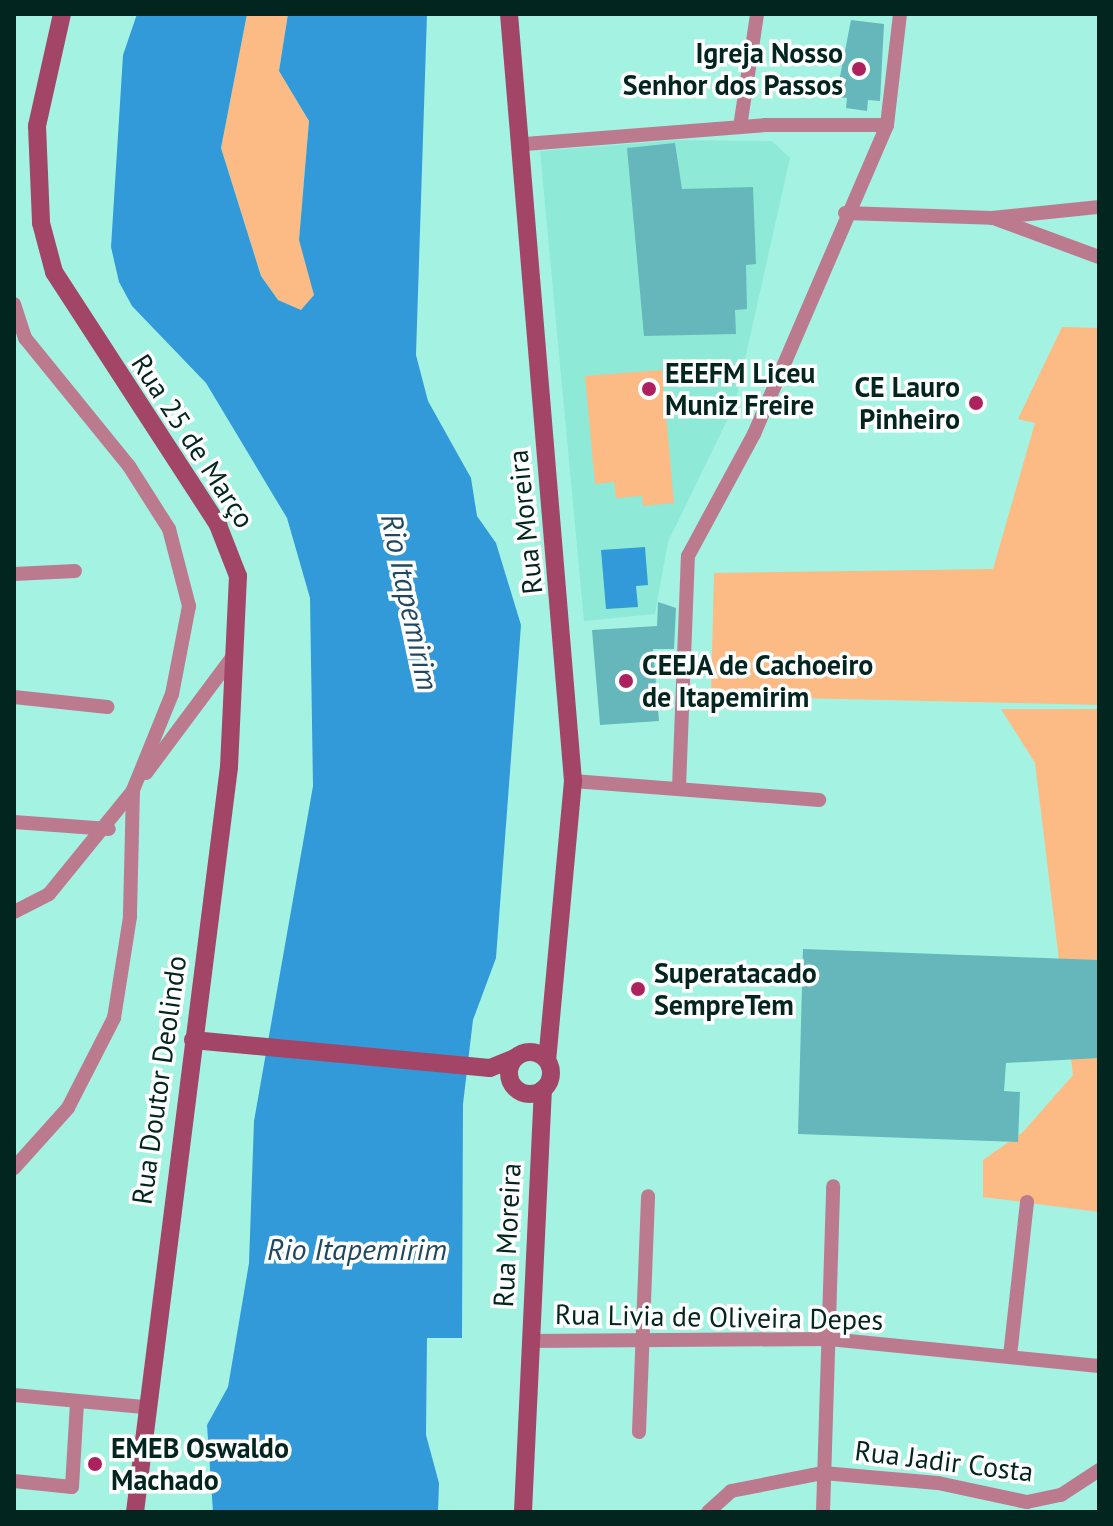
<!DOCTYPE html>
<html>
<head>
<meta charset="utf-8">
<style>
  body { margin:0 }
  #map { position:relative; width:1113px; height:1526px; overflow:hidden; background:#a4f3e2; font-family:"PT Sans",sans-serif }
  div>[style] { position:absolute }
  .built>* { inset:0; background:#8fe9d7 }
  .green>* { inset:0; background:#fcba84 }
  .water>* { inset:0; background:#329ad9 }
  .building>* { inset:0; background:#65b7bb }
  .street>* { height:14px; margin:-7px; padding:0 7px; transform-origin:7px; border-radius:7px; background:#bc7a8e }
  .secondary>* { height:18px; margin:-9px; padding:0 9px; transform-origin:9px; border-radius:9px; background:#a34567 }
  .secondary>.ring { margin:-9px; padding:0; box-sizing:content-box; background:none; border:18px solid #a34567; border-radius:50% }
  .dots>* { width:22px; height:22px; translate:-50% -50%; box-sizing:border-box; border:4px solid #fff; border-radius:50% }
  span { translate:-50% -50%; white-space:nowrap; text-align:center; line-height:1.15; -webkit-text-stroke:7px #fff; paint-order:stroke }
  .poi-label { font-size:28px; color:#032520; font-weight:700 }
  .right { translate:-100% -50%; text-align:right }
  .left { translate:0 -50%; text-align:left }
  .street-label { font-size:28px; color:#032520 }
  .water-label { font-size:30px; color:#1f4862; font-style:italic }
  .frame { position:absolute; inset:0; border:16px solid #032520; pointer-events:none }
</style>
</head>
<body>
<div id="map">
  <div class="built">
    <i style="clip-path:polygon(679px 140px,772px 141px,790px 158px,735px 404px,668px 542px,655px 614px,584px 621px,540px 151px)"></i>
  </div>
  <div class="green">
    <i style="clip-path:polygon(247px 14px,288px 14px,279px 71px,309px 121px,299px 240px,315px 295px,301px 310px,278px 300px,261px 276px,221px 148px)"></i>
    <i style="clip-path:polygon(1062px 327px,1099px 328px,1099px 705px,711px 696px,714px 573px,993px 569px,1035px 423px,1018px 419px)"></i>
    <i style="clip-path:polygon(662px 370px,674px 503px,643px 506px,642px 496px,616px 498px,614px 482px,595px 484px,585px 376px)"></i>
    <i style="clip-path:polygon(1001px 709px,1099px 709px,1099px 1212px,983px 1197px,983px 1160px,1023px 1132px,1073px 1075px,1035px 763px)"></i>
  </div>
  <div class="water">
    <i style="clip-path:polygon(137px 14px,247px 14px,221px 148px,261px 276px,278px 300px,301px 310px,314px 295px,299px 240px,309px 121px,279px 71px,288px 14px,427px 14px,416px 355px,428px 401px,471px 478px,477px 516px,496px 543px,521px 625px,496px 958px,473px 1020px,463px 1104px,462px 1338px,427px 1338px,426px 1435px,439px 1483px,438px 1512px,213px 1512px,207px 1425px,228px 1387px,249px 1263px,254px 1121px,313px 786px,310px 598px,287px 518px,206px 383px,132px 306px,119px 282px,111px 247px,123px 55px)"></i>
    <i style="clip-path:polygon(645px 547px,648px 585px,636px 586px,638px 607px,606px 609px,601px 550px)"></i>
  </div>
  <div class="building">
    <i style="clip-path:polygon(851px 20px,884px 24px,880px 101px,868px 100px,867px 111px,846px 108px,847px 98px,836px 97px)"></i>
    <i style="clip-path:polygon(675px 143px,682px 189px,753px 187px,756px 264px,746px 265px,747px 309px,735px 310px,736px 334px,644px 336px,627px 148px)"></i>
    <i style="clip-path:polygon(658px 602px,676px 608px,674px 649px,653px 649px,659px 721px,600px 725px,592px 630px,657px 626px)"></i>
    <i style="clip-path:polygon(803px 949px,1099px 960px,1099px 1058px,1006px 1063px,1004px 1091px,1020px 1092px,1018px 1142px,798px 1134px)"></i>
  </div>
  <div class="street">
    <i style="left:740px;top:127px;width:114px;rotate:-81.4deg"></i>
    <i style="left:525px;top:144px;width:241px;rotate:-4.5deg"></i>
    <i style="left:765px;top:125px;width:122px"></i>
    <i style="left:845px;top:213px;width:147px;rotate:1.9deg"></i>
    <i style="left:992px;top:218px;width:108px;rotate:-5.9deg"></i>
    <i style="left:996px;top:219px;width:110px;rotate:20.3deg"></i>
    <i style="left:14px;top:304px;width:36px;rotate:72deg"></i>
    <i style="left:25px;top:338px;width:165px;rotate:50.9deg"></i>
    <i style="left:129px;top:466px;width:75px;rotate:57.6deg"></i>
    <i style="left:169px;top:529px;width:80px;rotate:75.4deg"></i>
    <i style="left:189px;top:606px;width:90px;rotate:100.9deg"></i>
    <i style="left:172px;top:694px;width:104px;rotate:112.1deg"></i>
    <i style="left:133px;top:790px;width:127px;rotate:91.4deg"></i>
    <i style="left:130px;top:917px;width:102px;rotate:99deg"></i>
    <i style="left:114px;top:1018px;width:101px;rotate:117.1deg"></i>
    <i style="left:68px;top:1108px;width:81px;rotate:132deg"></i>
    <i style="left:14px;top:574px;width:61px;rotate:-2.8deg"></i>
    <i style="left:14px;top:697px;width:94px;rotate:6.1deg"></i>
    <i style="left:146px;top:773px;width:147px;rotate:-53.3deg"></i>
    <i style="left:573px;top:781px;width:247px;rotate:4.4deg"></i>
    <i style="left:679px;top:788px;width:232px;rotate:-87.8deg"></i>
    <i style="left:688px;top:556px;width:139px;rotate:-61.6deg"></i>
    <i style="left:754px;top:434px;width:336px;rotate:-66.7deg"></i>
    <i style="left:887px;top:125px;width:112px;rotate:-83.3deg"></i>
    <i style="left:14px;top:822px;width:95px;rotate:4.2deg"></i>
    <i style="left:14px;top:912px;width:39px;rotate:-27deg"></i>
    <i style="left:49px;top:894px;width:130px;rotate:-50.9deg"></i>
    <i style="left:530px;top:1341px;width:299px;rotate:-0.4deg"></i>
    <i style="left:829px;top:1339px;width:271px;rotate:5.7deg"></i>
    <i style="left:1010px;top:1356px;width:155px;rotate:-83.7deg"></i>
    <i style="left:14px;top:1395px;width:130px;rotate:5.3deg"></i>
    <i style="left:639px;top:1432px;width:236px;rotate:-87.8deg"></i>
    <i style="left:14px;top:1481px;width:58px;rotate:5.9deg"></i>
    <i style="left:72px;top:1487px;width:85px;rotate:-86.6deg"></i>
    <i style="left:708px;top:1512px;width:31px;rotate:-42deg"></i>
    <i style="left:731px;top:1491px;width:94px;rotate:-11.1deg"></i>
    <i style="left:823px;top:1473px;width:115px;rotate:5deg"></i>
    <i style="left:938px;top:1483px;width:91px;rotate:12.1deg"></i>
    <i style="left:1027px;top:1502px;width:35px;rotate:-12deg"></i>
    <i style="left:1061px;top:1495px;width:45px;rotate:-33.3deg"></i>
    <i style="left:823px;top:1512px;width:326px;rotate:-88.2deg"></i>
  </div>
  <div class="secondary">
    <i style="left:62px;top:14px;width:115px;rotate:102.6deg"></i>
    <i style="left:37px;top:126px;width:97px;rotate:87.6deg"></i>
    <i style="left:41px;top:223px;width:51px;rotate:75.1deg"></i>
    <i style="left:54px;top:272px;width:302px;rotate:57deg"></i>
    <i style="left:218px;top:525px;width:55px;rotate:68.6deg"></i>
    <i style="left:238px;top:576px;width:191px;rotate:92.7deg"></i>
    <i style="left:229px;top:767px;width:751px;rotate:97.19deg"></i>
    <i style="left:509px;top:14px;width:770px;rotate:85.23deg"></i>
    <i style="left:573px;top:781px;width:280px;rotate:95.3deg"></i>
    <i style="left:193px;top:1040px;width:298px;rotate:5.4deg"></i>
    <i style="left:490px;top:1068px;width:27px;rotate:-22deg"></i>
    <i class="ring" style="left:509px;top:1052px;width:24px;height:24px"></i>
    <i style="left:523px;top:1512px;width:423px;rotate:-87.3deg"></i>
  </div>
  <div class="dots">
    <i style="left:859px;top:69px;background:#ad215f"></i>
    <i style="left:649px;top:389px;background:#ad215f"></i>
    <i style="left:976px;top:403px;background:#ad215f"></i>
    <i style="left:626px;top:681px;background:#ad215f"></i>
    <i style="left:638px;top:989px;background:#ad215f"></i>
    <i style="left:95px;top:1464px;background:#ad215f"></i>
  </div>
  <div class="poi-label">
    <span class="right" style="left:843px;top:69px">Igreja Nosso<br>Senhor dos Passos</span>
    <span class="left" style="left:665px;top:389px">EEEFM Liceu<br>Muniz Freire</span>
    <span class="right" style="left:960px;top:403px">CE Lauro<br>Pinheiro</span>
    <span class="left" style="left:642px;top:681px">CEEJA de Cachoeiro<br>de Itapemirim</span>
    <span class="left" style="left:654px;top:989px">Superatacado<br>SempreTem</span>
    <span class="left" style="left:111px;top:1464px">EMEB Oswaldo<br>Machado</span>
  </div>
  <div class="street-label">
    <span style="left:193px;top:441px;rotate:57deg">Rua 25 de Março</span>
    <span style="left:525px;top:522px;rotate:-96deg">Rua Moreira</span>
    <span style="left:159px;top:1080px;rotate:-82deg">Rua Doutor Deolindo</span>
    <span style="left:507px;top:1235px;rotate:-87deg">Rua Moreira</span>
    <span style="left:719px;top:1317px;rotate:1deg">Rua Livia de Oliveira Depes</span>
    <span style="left:944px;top:1461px;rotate:7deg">Rua Jadir Costa</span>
  </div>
  <div class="water-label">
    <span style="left:410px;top:602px;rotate:78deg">Rio Itapemirim</span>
    <span style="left:357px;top:1249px">Rio Itapemirim</span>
  </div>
  <div class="frame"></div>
</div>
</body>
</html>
